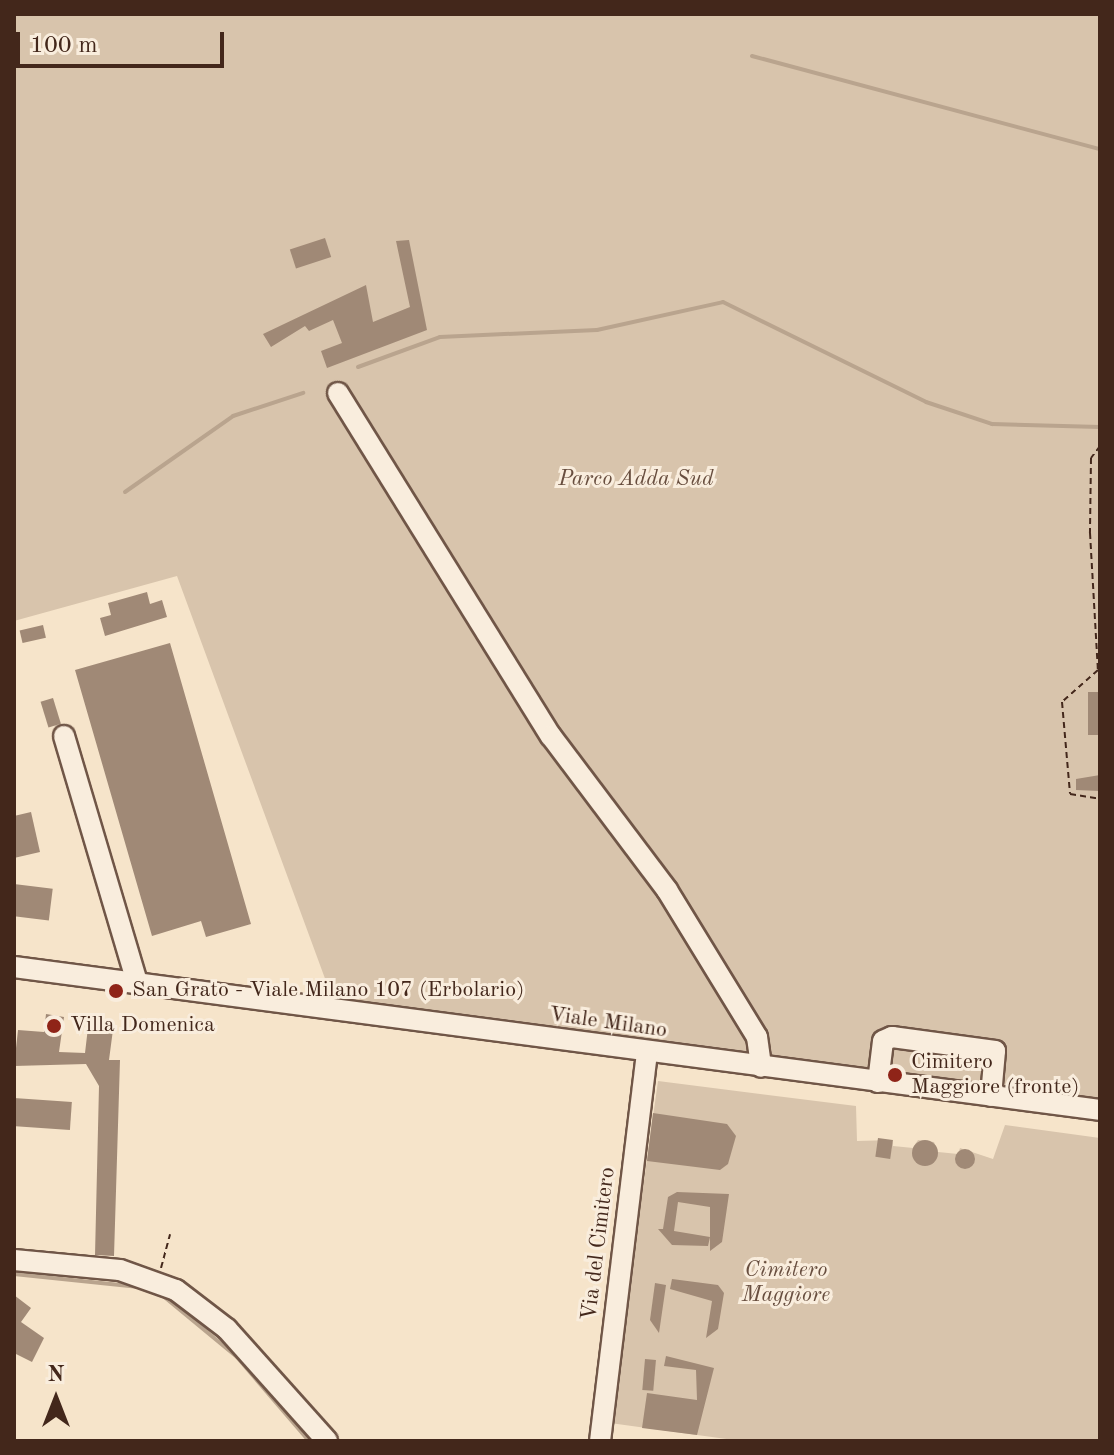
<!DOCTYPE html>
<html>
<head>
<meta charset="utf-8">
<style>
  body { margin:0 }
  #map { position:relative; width:1114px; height:1455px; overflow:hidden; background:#f6e4ca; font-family:"Old Standard TT",serif }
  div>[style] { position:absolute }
  .green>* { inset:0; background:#d8c4ac }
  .stream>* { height:4px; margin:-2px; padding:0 2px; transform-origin:2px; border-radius:2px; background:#b9a48e }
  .building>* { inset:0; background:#a08976; transform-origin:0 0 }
  .round { border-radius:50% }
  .path>* { height:2px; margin-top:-1px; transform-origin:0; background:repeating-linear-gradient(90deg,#43271b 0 6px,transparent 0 10px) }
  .roads { filter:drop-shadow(2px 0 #705647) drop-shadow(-2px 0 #705647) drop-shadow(0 2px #705647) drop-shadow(0 -2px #705647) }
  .minor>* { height:20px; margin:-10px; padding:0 10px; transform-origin:10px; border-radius:10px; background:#f9eddd }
  .dots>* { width:22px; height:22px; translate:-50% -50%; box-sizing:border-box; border:4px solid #f9eddd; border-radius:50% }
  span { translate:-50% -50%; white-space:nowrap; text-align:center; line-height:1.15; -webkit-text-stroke:6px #f9eddd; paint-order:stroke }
  .park-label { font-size:22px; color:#684e3f; font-style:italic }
  .poi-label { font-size:22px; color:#43271b }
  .left { translate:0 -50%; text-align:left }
  .street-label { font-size:22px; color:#43271b }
  .frame { position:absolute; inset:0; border:16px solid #43271b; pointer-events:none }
  .north { position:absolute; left:16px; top:1359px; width:80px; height:80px; -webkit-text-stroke:6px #f9eddd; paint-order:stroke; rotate:0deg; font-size:22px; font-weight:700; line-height:32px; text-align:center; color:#43271b }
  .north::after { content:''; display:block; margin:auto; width:28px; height:36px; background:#43271b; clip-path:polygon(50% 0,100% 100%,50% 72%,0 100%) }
  .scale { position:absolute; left:16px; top:32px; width:208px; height:36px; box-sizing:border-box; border:4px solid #43271b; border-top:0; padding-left:10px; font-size:24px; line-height:28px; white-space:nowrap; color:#43271b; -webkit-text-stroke:6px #f9eddd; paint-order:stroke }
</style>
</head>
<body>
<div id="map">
  <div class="green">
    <i style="clip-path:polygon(14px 14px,1100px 14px,1100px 1103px,334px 1003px,177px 576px,14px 621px)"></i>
    <i style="clip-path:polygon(658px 1081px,856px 1106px,857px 1141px,893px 1140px,893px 1146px,913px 1148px,918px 1140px,934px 1142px,938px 1152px,958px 1154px,960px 1148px,993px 1159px,1005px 1125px,1100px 1138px,1100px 1441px,741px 1441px,610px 1423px)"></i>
  </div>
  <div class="stream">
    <i style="left:752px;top:56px;width:360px;rotate:15deg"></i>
    <i style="left:358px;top:367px;width:87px;rotate:-20.1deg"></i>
    <i style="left:440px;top:337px;width:157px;rotate:-2.6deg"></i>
    <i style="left:597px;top:330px;width:129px;rotate:-12.5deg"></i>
    <i style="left:723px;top:302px;width:226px;rotate:26.2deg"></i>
    <i style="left:926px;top:402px;width:70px;rotate:18.4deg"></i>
    <i style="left:992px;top:424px;width:108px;rotate:1.6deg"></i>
    <i style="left:125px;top:492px;width:132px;rotate:-35.1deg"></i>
    <i style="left:233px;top:416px;width:74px;rotate:-18.2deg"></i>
    <i style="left:14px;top:1274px;width:126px;rotate:5.9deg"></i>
    <i style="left:162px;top:1295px;width:97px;rotate:39.6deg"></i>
    <i style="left:237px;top:1357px;width:111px;rotate:49.4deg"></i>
  </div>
  <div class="building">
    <i style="left:325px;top:238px;width:20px;height:37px;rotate:72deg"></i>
    <i style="clip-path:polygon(409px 240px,427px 330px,327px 368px,321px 351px,342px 343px,333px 320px,309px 331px,305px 326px,271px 347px,263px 334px,366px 285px,373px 322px,410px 307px,396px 241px)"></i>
    <i style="clip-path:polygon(147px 592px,150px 604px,162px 600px,167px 617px,105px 636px,100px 618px,111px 615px,108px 603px)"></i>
    <i style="left:43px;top:625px;width:13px;height:24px;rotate:77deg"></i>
    <i style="clip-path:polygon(170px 643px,251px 924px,206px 937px,201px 921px,152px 936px,75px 670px)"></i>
    <i style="left:1088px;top:692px;width:12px;height:43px"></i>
    <i style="left:53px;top:698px;width:27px;height:13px;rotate:73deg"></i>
    <i style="clip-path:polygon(1100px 775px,1100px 791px,1076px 790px,1076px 779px)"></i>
    <i style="clip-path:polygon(31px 812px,40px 852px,14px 858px,14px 816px)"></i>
    <i style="left:14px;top:884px;width:39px;height:32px;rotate:7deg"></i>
    <i style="clip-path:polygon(46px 1014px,64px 1017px,59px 1052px,85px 1053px,89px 1019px,114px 1022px,109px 1060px,120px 1060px,114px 1256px,95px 1255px,99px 1086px,86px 1064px,14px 1066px,18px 1030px,44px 1032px)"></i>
    <i style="left:14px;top:1098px;width:58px;height:28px;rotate:4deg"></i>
    <i style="clip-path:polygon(653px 1113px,727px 1124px,736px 1136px,728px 1164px,720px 1170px,647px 1161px)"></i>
    <i style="left:878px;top:1138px;width:15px;height:19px;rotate:8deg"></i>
    <i class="round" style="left:912px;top:1140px;width:26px;height:26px"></i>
    <i class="round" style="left:955px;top:1149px;width:20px;height:20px"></i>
    <i style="clip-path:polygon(677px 1192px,729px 1194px,722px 1242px,710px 1251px,710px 1207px,678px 1202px,674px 1231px,710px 1237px,708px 1246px,672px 1245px,658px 1229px,663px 1229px,668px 1197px)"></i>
    <i style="clip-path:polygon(672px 1279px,718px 1285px,724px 1293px,718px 1329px,706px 1338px,712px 1301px,670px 1289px)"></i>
    <i style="clip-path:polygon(655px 1283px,666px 1285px,659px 1333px,650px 1320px)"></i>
    <i style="clip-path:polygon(14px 1295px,31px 1308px,21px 1322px,44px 1338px,32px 1362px,14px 1353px)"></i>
    <i style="clip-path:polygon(666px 1356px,714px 1368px,697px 1435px,642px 1428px,647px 1393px,697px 1400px,696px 1370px,664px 1366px)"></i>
    <i style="left:645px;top:1359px;width:11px;height:31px;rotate:5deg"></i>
  </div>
  <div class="path">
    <i style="left:1100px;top:446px;width:15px;rotate:127deg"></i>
    <i style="left:1091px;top:458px;width:75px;rotate:90.8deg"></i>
    <i style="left:1090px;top:533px;width:137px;rotate:86.7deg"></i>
    <i style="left:1098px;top:670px;width:48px;rotate:138.4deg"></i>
    <i style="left:1062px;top:702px;width:92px;rotate:85deg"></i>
    <i style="left:1070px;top:794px;width:30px;rotate:9deg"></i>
    <i style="left:161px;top:1268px;width:35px;rotate:-75deg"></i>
  </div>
  <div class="roads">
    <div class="minor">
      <i style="left:338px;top:393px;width:404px;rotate:58.2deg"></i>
      <i style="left:551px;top:736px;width:193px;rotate:53deg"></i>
      <i style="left:667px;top:890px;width:172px;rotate:58.5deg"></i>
      <i style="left:757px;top:1037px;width:30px;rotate:82deg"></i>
      <i style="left:64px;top:736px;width:258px;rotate:73.5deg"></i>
      <i style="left:14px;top:967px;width:1095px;rotate:7.5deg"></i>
      <i style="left:878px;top:1082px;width:41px;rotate:-83deg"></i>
      <i style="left:883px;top:1041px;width:10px;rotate:-24deg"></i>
      <i style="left:892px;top:1037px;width:104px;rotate:7.7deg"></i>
      <i style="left:995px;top:1051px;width:45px;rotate:95.1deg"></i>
      <i style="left:14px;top:1260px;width:106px;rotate:5.4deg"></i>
      <i style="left:120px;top:1270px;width:59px;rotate:19.7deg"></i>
      <i style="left:176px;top:1290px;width:64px;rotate:37.4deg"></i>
      <i style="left:227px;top:1329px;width:150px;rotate:48.2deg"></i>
      <i style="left:600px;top:1441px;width:391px;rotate:-83.1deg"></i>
    </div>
  </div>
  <div class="dots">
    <i style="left:116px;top:991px;background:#8f2418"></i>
    <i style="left:54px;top:1026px;background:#8f2418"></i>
    <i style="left:895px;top:1075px;background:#8f2418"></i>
  </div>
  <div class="park-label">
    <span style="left:636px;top:480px">Parco Adda Sud</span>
    <span style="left:786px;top:1283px">Cimitero<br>Maggiore</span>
  </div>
  <div class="poi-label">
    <span class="left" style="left:132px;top:991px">San Grato - Viale Milano 107 (Erbolario)</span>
    <span class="left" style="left:70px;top:1026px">Villa Domenica</span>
    <span class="left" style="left:911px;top:1075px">Cimitero<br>Maggiore (fronte)</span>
  </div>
  <div class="street-label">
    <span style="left:608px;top:1023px;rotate:8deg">Viale Milano</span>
    <span style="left:599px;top:1244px;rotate:-83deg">Via del Cimitero</span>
  </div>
  <div class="frame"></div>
  <div class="north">N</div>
  <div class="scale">100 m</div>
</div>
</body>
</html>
